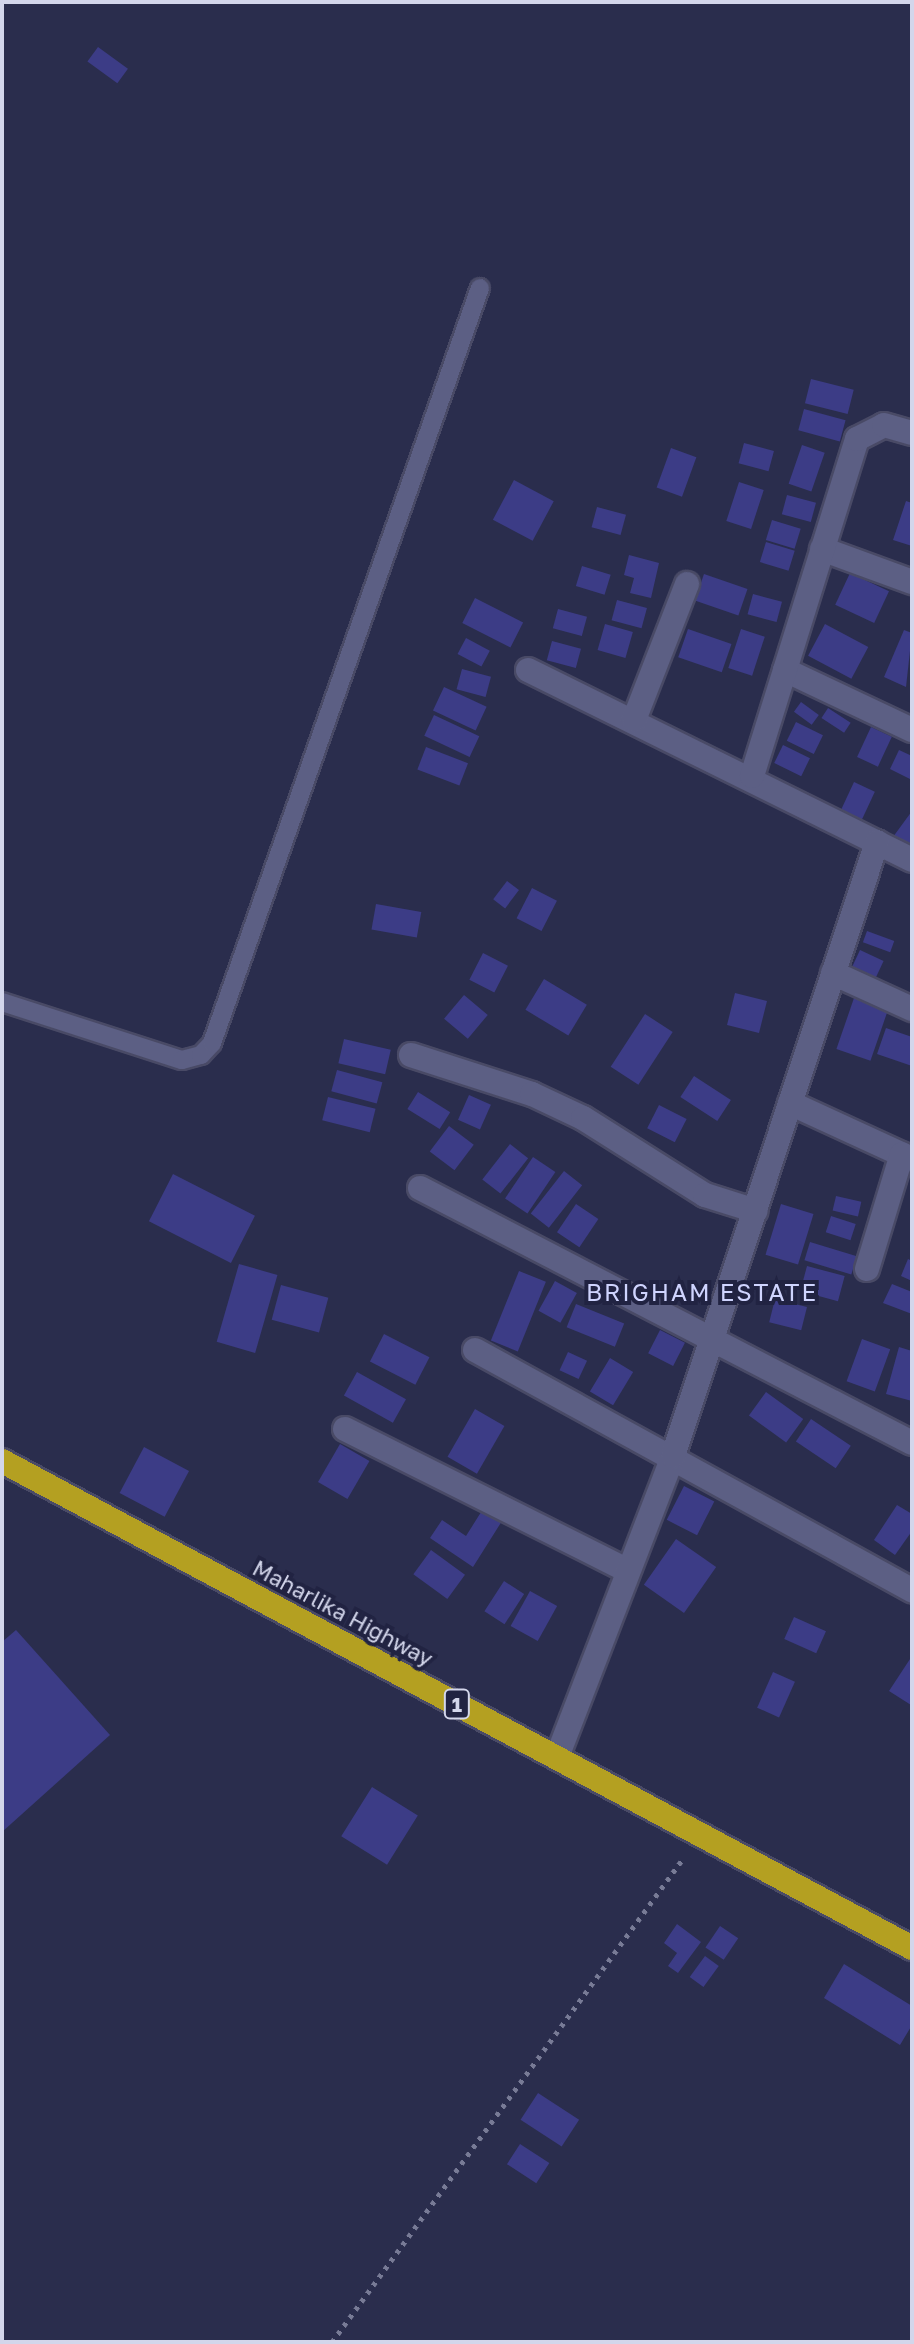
<!DOCTYPE html>
<html>
<head>
<meta charset="utf-8">
<style>
  body { margin:0 }
  #map { position:relative; width:914px; height:2344px; overflow:hidden; background:#2a2d4d; font-family:"Golos Text",sans-serif }
  div>[style] { position:absolute }
  .building>* { inset:0; background:#3c3c86; transform-origin:0 0 }
  .path>* { height:5px; margin-top:-2.5px; transform-origin:0; background:repeating-linear-gradient(90deg,#787b96 0 4px,transparent 0 10px) }
  .roads { filter:drop-shadow(2px 0 #494a66) drop-shadow(-2px 0 #494a66) drop-shadow(0 2px #494a66) drop-shadow(0 -2px #494a66) }
  .lane>* { height:18px; margin:-9px; padding:0 9px; transform-origin:9px; border-radius:9px; background:#5c5f84 }
  .street>* { height:24px; margin:-12px; padding:0 12px; transform-origin:12px; border-radius:12px; background:#5c5f84 }
  .highway>* { height:24px; margin:-12px; padding:0 12px; transform-origin:12px; border-radius:12px; background:#b4a021 }
  span { translate:-50% -50%; white-space:nowrap; text-align:center; line-height:1.15; -webkit-text-stroke:8px #212342; paint-order:stroke }
  .shield-label span { padding:2px 6px; background:#212342; border:2px solid; border-radius:6px; -webkit-text-stroke-width:0 }
  .shield-label { font-size:20px; color:#d3d6eb; font-weight:700 }
  .street-label { font-size:22px; color:#d3d6eb }
  .neighbourhood-label { font-size:24px; color:#cfd4fe; letter-spacing:2px }
  .frame { position:absolute; inset:0; border:4px solid #d3d6eb; pointer-events:none }
</style>
</head>
<body>
<div id="map">
  <div class="building">
    <i style="left:98px;top:47px;width:37px;height:18px;rotate:36deg"></i>
    <i style="left:811px;top:379px;width:44px;height:25px;rotate:14deg"></i>
    <i style="left:804px;top:409px;width:43px;height:22px;rotate:15deg"></i>
    <i style="left:744px;top:443px;width:31px;height:21px;rotate:15deg"></i>
    <i style="left:802px;top:445px;width:24px;height:41px;rotate:19deg"></i>
    <i style="left:671px;top:448px;width:27px;height:42px;rotate:20deg"></i>
    <i style="left:514px;top:480px;width:45px;height:45px;rotate:28deg"></i>
    <i style="left:739px;top:482px;width:26px;height:41px;rotate:18deg"></i>
    <i style="left:787px;top:495px;width:30px;height:20px;rotate:15deg"></i>
    <i style="clip-path:polygon(906px 501px,912px 503px,912px 546px,893px 540px)"></i>
    <i style="left:597px;top:507px;width:30px;height:21px;rotate:15deg"></i>
    <i style="left:772px;top:520px;width:30px;height:21px;rotate:17deg"></i>
    <i style="left:766px;top:542px;width:30px;height:21px;rotate:17deg"></i>
    <i style="clip-path:polygon(629px 555px,659px 563px,651px 598px,630px 593px,634px 578px,624px 575px)"></i>
    <i style="left:582px;top:566px;width:30px;height:21px;rotate:17deg"></i>
    <i style="left:850px;top:573px;width:43px;height:35px;rotate:25deg"></i>
    <i style="left:704px;top:574px;width:46px;height:28px;rotate:19deg"></i>
    <i style="left:753px;top:594px;width:30px;height:21px;rotate:15deg"></i>
    <i style="left:475px;top:598px;width:54px;height:28px;rotate:27deg"></i>
    <i style="left:617px;top:600px;width:31px;height:21px;rotate:15deg"></i>
    <i style="left:558px;top:609px;width:30px;height:20px;rotate:15deg"></i>
    <i style="left:605px;top:624px;width:29px;height:27px;rotate:16deg"></i>
    <i style="left:825px;top:624px;width:49px;height:36px;rotate:28deg"></i>
    <i style="left:688px;top:629px;width:46px;height:30px;rotate:19deg"></i>
    <i style="left:741px;top:629px;width:25px;height:41px;rotate:18deg"></i>
    <i style="clip-path:polygon(904px 630px,912px 633px,906px 687px,884px 677px)"></i>
    <i style="left:466px;top:638px;width:27px;height:18px;rotate:28deg"></i>
    <i style="left:552px;top:641px;width:30px;height:20px;rotate:15deg"></i>
    <i style="left:462px;top:669px;width:30px;height:21px;rotate:15deg"></i>
    <i style="left:444px;top:687px;width:47px;height:26px;rotate:25deg"></i>
    <i style="left:801px;top:702px;width:22px;height:12px;rotate:36deg"></i>
    <i style="left:828px;top:708px;width:27px;height:12px;rotate:33deg"></i>
    <i style="left:434px;top:715px;width:50px;height:23px;rotate:25deg"></i>
    <i style="left:796px;top:722px;width:30px;height:21px;rotate:26deg"></i>
    <i style="left:871px;top:727px;width:23px;height:33px;rotate:25deg"></i>
    <i style="left:783px;top:745px;width:30px;height:20px;rotate:26deg"></i>
    <i style="left:426px;top:747px;width:45px;height:24px;rotate:21deg"></i>
    <i style="clip-path:polygon(899px 750px,912px 756px,912px 780px,890px 769px)"></i>
    <i style="left:854px;top:782px;width:23px;height:33px;rotate:25deg"></i>
    <i style="clip-path:polygon(912px 811px,912px 840px,907px 847px,893px 837px)"></i>
    <i style="left:507px;top:881px;width:15px;height:23px;rotate:37deg"></i>
    <i style="left:532px;top:888px;width:28px;height:34px;rotate:27deg"></i>
    <i style="left:376px;top:904px;width:46px;height:26px;rotate:10deg"></i>
    <i style="left:867px;top:931px;width:29px;height:12px;rotate:20deg"></i>
    <i style="left:860px;top:950px;width:26px;height:18px;rotate:25deg"></i>
    <i style="left:483px;top:953px;width:28px;height:30px;rotate:27deg"></i>
    <i style="left:544px;top:979px;width:50px;height:36px;rotate:31deg"></i>
    <i style="left:735px;top:993px;width:33px;height:33px;rotate:14deg"></i>
    <i style="left:464px;top:995px;width:31px;height:31px;rotate:40deg"></i>
    <i style="left:854px;top:998px;width:36px;height:54px;rotate:19deg"></i>
    <i style="left:645px;top:1014px;width:33px;height:63px;rotate:33deg"></i>
    <i style="clip-path:polygon(886px 1028px,912px 1037px,912px 1066px,877px 1054px)"></i>
    <i style="left:344px;top:1039px;width:48px;height:25px;rotate:13deg"></i>
    <i style="left:337px;top:1070px;width:47px;height:22px;rotate:15deg"></i>
    <i style="left:694px;top:1076px;width:44px;height:25px;rotate:33deg"></i>
    <i style="left:418px;top:1092px;width:38px;height:20px;rotate:32deg"></i>
    <i style="left:469px;top:1095px;width:24px;height:27px;rotate:24deg"></i>
    <i style="left:328px;top:1097px;width:49px;height:24px;rotate:14deg"></i>
    <i style="left:659px;top:1105px;width:31px;height:26px;rotate:27deg"></i>
    <i style="left:449px;top:1126px;width:31px;height:32px;rotate:37deg"></i>
    <i style="left:510px;top:1144px;width:23px;height:45px;rotate:38deg"></i>
    <i style="left:533px;top:1157px;width:27px;height:50px;rotate:34deg"></i>
    <i style="left:564px;top:1171px;width:23px;height:54px;rotate:38deg"></i>
    <i style="left:173px;top:1174px;width:92px;height:53px;rotate:27deg"></i>
    <i style="left:836px;top:1196px;width:26px;height:15px;rotate:13deg"></i>
    <i style="left:576px;top:1204px;width:27px;height:34px;rotate:34deg"></i>
    <i style="left:781px;top:1204px;width:34px;height:53px;rotate:17deg"></i>
    <i style="left:831px;top:1216px;width:26px;height:17px;rotate:18deg"></i>
    <i style="left:810px;top:1242px;width:49px;height:19px;rotate:17deg"></i>
    <i style="clip-path:polygon(908px 1259px,912px 1261px,912px 1281px,901px 1276px)"></i>
    <i style="left:239px;top:1264px;width:40px;height:81px;rotate:16deg"></i>
    <i style="left:807px;top:1266px;width:39px;height:26px;rotate:15deg"></i>
    <i style="left:519px;top:1271px;width:29px;height:75px;rotate:22deg"></i>
    <i style="left:555px;top:1281px;width:25px;height:34px;rotate:29deg"></i>
    <i style="clip-path:polygon(892px 1284px,912px 1292px,912px 1314px,883px 1303px)"></i>
    <i style="left:281px;top:1285px;width:49px;height:36px;rotate:15deg"></i>
    <i style="left:775px;top:1299px;width:33px;height:24px;rotate:14deg"></i>
    <i style="left:576px;top:1304px;width:52px;height:25px;rotate:22deg"></i>
    <i style="left:660px;top:1330px;width:28px;height:26px;rotate:27deg"></i>
    <i style="left:384px;top:1334px;width:51px;height:31px;rotate:27deg"></i>
    <i style="left:862px;top:1339px;width:30px;height:45px;rotate:20deg"></i>
    <i style="clip-path:polygon(899px 1347px,912px 1351px,912px 1401px,886px 1394px)"></i>
    <i style="left:568px;top:1352px;width:21px;height:20px;rotate:25deg"></i>
    <i style="left:610px;top:1358px;width:27px;height:39px;rotate:31deg"></i>
    <i style="left:357px;top:1372px;width:56px;height:27px;rotate:29deg"></i>
    <i style="left:766px;top:1392px;width:46px;height:29px;rotate:36deg"></i>
    <i style="left:475px;top:1409px;width:34px;height:55px;rotate:30deg"></i>
    <i style="left:811px;top:1419px;width:48px;height:27px;rotate:34deg"></i>
    <i style="left:340px;top:1444px;width:34px;height:44px;rotate:30deg"></i>
    <i style="left:144px;top:1447px;width:51px;height:52px;rotate:28deg"></i>
    <i style="left:684px;top:1486px;width:34px;height:38px;rotate:27deg"></i>
    <i style="clip-path:polygon(897px 1505px,912px 1514px,912px 1531px,895px 1555px,874px 1540px)"></i>
    <i style="clip-path:polygon(483px 1509px,502px 1521px,473px 1567px,430px 1538px,442px 1520px,466px 1536px)"></i>
    <i style="left:676px;top:1539px;width:49px;height:56px;rotate:35deg"></i>
    <i style="left:431px;top:1550px;width:42px;height:30px;rotate:36deg"></i>
    <i style="left:504px;top:1581px;width:24px;height:36px;rotate:33deg"></i>
    <i style="left:530px;top:1591px;width:31px;height:40px;rotate:29deg"></i>
    <i style="left:794px;top:1617px;width:35px;height:24px;rotate:24deg"></i>
    <i style="clip-path:polygon(16px 1630px,110px 1735px,2px 1832px,2px 1642px)"></i>
    <i style="clip-path:polygon(912px 1656px,912px 1703px,911px 1705px,889px 1691px)"></i>
    <i style="left:773px;top:1672px;width:24px;height:39px;rotate:24deg"></i>
    <i style="left:372px;top:1787px;width:54px;height:58px;rotate:32deg"></i>
    <i style="clip-path:polygon(677px 1924px,701px 1942px,678px 1973px,668px 1966px,677px 1953px,664px 1943px)"></i>
    <i style="left:720px;top:1926px;width:22px;height:26px;rotate:34deg"></i>
    <i style="left:705px;top:1956px;width:17px;height:26px;rotate:36deg"></i>
    <i style="clip-path:polygon(844px 1964px,912px 2006px,912px 2025px,900px 2045px,824px 1998px)"></i>
    <i style="left:538px;top:2093px;width:49px;height:32px;rotate:33deg"></i>
    <i style="left:520px;top:2144px;width:35px;height:24px;rotate:33deg"></i>
  </div>
  <div class="path">
    <i style="left:332px;top:2342px;width:596px;rotate:-54.02deg"></i>
  </div>
  <div class="roads">
    <div class="lane">
      <i style="left:2px;top:1002px;width:189px;rotate:17.9deg"></i>
      <i style="left:182px;top:1060px;width:20px;rotate:-15deg"></i>
      <i style="left:201px;top:1055px;width:16px;rotate:-47deg"></i>
      <i style="left:212px;top:1043px;width:801px;rotate:-70.46deg"></i>
    </div>
    <div class="street">
      <i style="left:822px;top:549px;width:96px;rotate:20.1deg"></i>
      <i style="left:528px;top:670px;width:428px;rotate:26.3deg"></i>
      <i style="left:785px;top:670px;width:140px;rotate:25.3deg"></i>
      <i style="left:634px;top:720px;width:146px;rotate:-68.7deg"></i>
      <i style="left:752px;top:776px;width:353px;rotate:-72.7deg"></i>
      <i style="left:857px;top:439px;width:30px;rotate:-27deg"></i>
      <i style="left:884px;top:425px;width:29px;rotate:16deg"></i>
      <i style="left:833px;top:973px;width:87px;rotate:24.5deg"></i>
      <i style="left:411px;top:1055px;width:127px;rotate:17.9deg"></i>
      <i style="left:532px;top:1094px;width:56px;rotate:25.2deg"></i>
      <i style="left:583px;top:1118px;width:144px;rotate:32.3deg"></i>
      <i style="left:705px;top:1195px;width:53px;rotate:17.4deg"></i>
      <i style="left:790px;top:1103px;width:134px;rotate:24.7deg"></i>
      <i style="left:420px;top:1188px;width:554px;rotate:27.4deg"></i>
      <i style="left:867px;top:1269px;width:120px;rotate:-73.1deg"></i>
      <i style="left:475px;top:1350px;width:499px;rotate:28.8deg"></i>
      <i style="left:345px;top:1429px;width:313px;rotate:26.6deg"></i>
      <i style="left:557px;top:1757px;width:323px;rotate:-68.9deg"></i>
      <i style="left:673px;top:1456px;width:647px;rotate:-71.62deg"></i>
    </div>
    <div class="highway">
      <i style="left:2px;top:1461px;width:1032px;rotate:28.15deg"></i>
    </div>
  </div>
  <div class="shield-label">
    <span style="left:457px;top:1704px">1</span>
  </div>
  <div class="street-label">
    <span style="left:343px;top:1613px;rotate:28deg">Maharlika Highway</span>
  </div>
  <div class="neighbourhood-label">
    <span style="left:702px;top:1292px">BRIGHAM ESTATE</span>
  </div>
  <div class="frame"></div>
</div>
</body>
</html>
